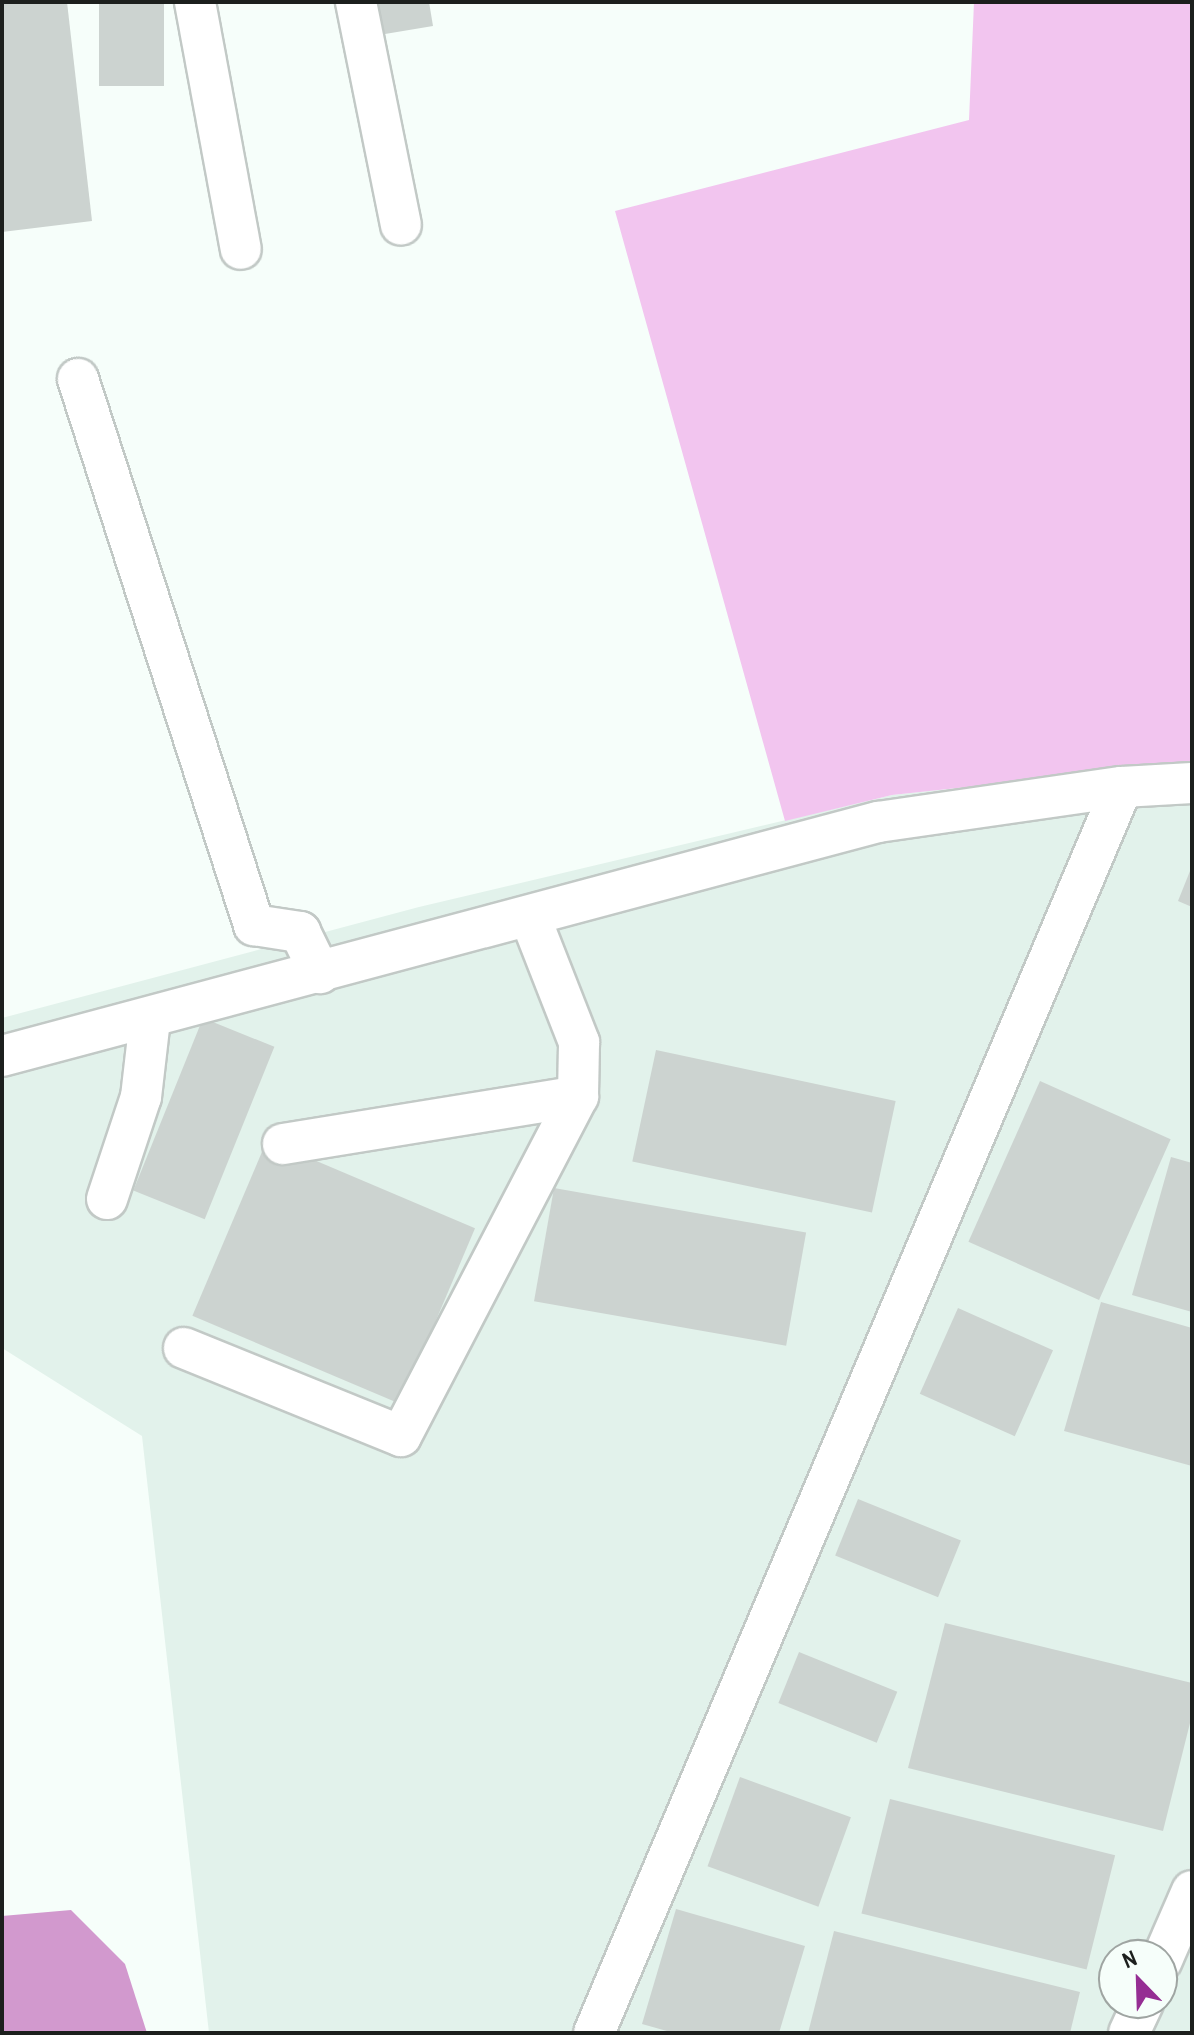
<!DOCTYPE html>
<html>
<head>
<meta charset="utf-8">
<style>
  body { margin:0 }
  #map { position:relative; width:1194px; height:2035px; overflow:hidden; background:#f6fefa; font-family:"Archivo Narrow",sans-serif }
  div>[style] { position:absolute }
  .built>* { inset:0; background:#e2f2eb }
  .green>* { inset:0; background:#f2c5ef }
  .water>* { inset:0; background:#d299ce }
  .building>* { inset:0; background:#ccd3d0; transform-origin:0 0 }
  .roads { filter:drop-shadow(2px 0 #c2c9c6) drop-shadow(-2px 0 #c2c9c6) drop-shadow(0 2px #c2c9c6) drop-shadow(0 -2px #c2c9c6) }
  .minor>* { height:40px; margin:-20px; padding:0 20px; transform-origin:20px; border-radius:20px; background:#fff }
  span { translate:-50% -50%; white-space:nowrap; text-align:center; line-height:1.15; -webkit-text-stroke:6px #f6fefa; paint-order:stroke }
  .frame { position:absolute; inset:0; border:4px solid #1c1f1d; pointer-events:none }
  .north { position:absolute; left:1098px; top:1939px; width:80px; height:80px; box-sizing:border-box; background:#f6fefa; border:2px solid #9fa5a2; border-radius:50%; rotate:337deg; font-size:22px; font-weight:700; line-height:32px; text-align:center; color:#1c1f1d }
  .north::after { content:''; display:block; margin:auto; width:28px; height:36px; background:#952e93; clip-path:polygon(50% 0,100% 100%,50% 72%,0 100%) }
</style>
</head>
<body>
<div id="map">
  <div class="built">
    <i style="clip-path:polygon(evenodd,1192px 762px,1192px 2033px,209px 2033px,142px 1436px,2px 1348px,2px 1018px,419px 907px,892px 795px,1192px 762px,1114px 1955px,1162px 1955px,1162px 2003px,1114px 2003px,1114px 1955px)"></i>
  </div>
  <div class="green">
    <i style="clip-path:polygon(974px 2px,1192px 2px,1192px 763px,892px 795px,785px 821px,615px 211px,969px 120px)"></i>
  </div>
  <div class="water">
    <i style="clip-path:polygon(71px 1910px,125px 1964px,147px 2033px,2px 2033px,2px 1916px)"></i>
  </div>
  <div class="building">
    <i style="clip-path:polygon(2px 2px,67px 2px,92px 221px,2px 232px)"></i>
    <i style="left:99px;top:2px;width:65px;height:84px"></i>
    <i style="clip-path:polygon(374px 2px,429px 2px,433px 26px,379px 35px)"></i>
    <i style="clip-path:polygon(1192px 866px,1192px 907px,1178px 901px)"></i>
    <i style="left:203px;top:1018px;width:77px;height:186px;rotate:22deg"></i>
    <i style="left:656px;top:1050px;width:245px;height:114px;rotate:12deg"></i>
    <i style="left:1040px;top:1081px;width:143px;height:176px;rotate:24deg"></i>
    <i style="left:267px;top:1140px;width:226px;height:191px;rotate:23deg"></i>
    <i style="clip-path:polygon(1171px 1157px,1192px 1163px,1192px 1312px,1132px 1295px)"></i>
    <i style="left:554px;top:1188px;width:256px;height:115px;rotate:10deg"></i>
    <i style="clip-path:polygon(1101px 1302px,1192px 1328px,1192px 1466px,1064px 1431px)"></i>
    <i style="left:958px;top:1308px;width:104px;height:94px;rotate:24deg"></i>
    <i style="left:858px;top:1499px;width:111px;height:61px;rotate:22deg"></i>
    <i style="clip-path:polygon(945px 1623px,1192px 1683px,1192px 1715px,1163px 1831px,908px 1768px)"></i>
    <i style="left:799px;top:1652px;width:106px;height:55px;rotate:22deg"></i>
    <i style="left:740px;top:1777px;width:118px;height:95px;rotate:20deg"></i>
    <i style="left:890px;top:1799px;width:232px;height:118px;rotate:14deg"></i>
    <i style="clip-path:polygon(676px 1909px,805px 1946px,779px 2033px,674px 2033px,642px 2024px)"></i>
    <i style="clip-path:polygon(834px 1931px,1080px 1992px,1070px 2033px,808px 2033px)"></i>
  </div>
  <div class="roads">
    <div class="minor">
      <i style="left:195px;top:2px;width:251px;rotate:79.5deg"></i>
      <i style="left:356px;top:2px;width:227px;rotate:78.6deg"></i>
      <i style="left:78px;top:379px;width:574px;rotate:72.13deg"></i>
      <i style="left:254px;top:925px;width:47px;rotate:8.7deg"></i>
      <i style="left:300px;top:932px;width:46px;rotate:64deg"></i>
      <i style="left:2px;top:1056px;width:907px;rotate:-14.96deg"></i>
      <i style="left:878px;top:822px;width:246px;rotate:-8.2deg"></i>
      <i style="left:1122px;top:787px;width:70px;rotate:-3.3deg"></i>
      <i style="left:283px;top:1144px;width:299px;rotate:-9.2deg"></i>
      <i style="left:107px;top:1199px;width:108px;rotate:-71.6deg"></i>
      <i style="left:141px;top:1097px;width:79px;rotate:-83.4deg"></i>
      <i style="left:184px;top:1348px;width:234px;rotate:22.1deg"></i>
      <i style="left:401px;top:1436px;width:383px;rotate:-62.5deg"></i>
      <i style="left:578px;top:1096px;width:54px;rotate:-88.9deg"></i>
      <i style="left:579px;top:1042px;width:134px;rotate:-111.4deg"></i>
      <i style="left:1162px;top:1960px;width:75px;rotate:-66.5deg"></i>
      <i style="left:594px;top:2033px;width:1353px;rotate:-67.03deg"></i>
      <i style="left:1129px;top:2033px;width:33px;rotate:-65deg"></i>
    </div>
  </div>
  <div class="frame"></div>
  <div class="north">N</div>
</div>
</body>
</html>
